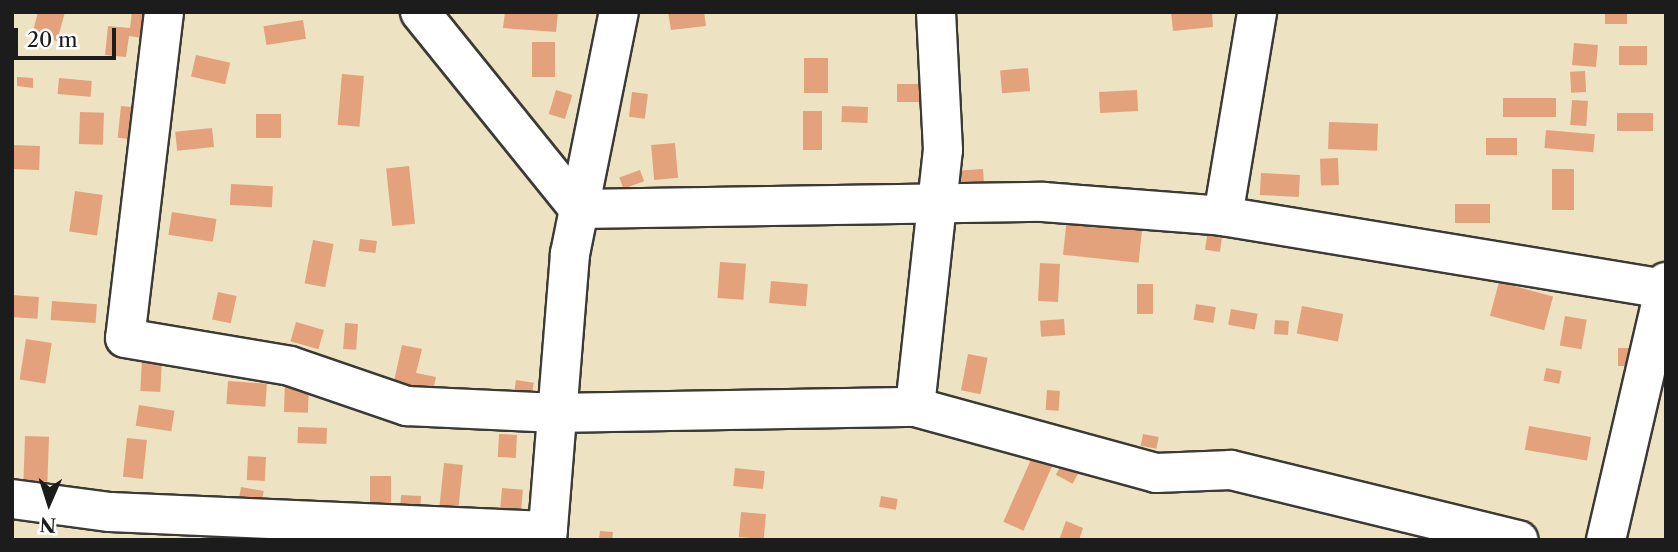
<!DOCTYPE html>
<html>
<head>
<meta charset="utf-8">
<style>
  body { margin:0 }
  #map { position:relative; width:1678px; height:552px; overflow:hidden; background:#ede2c2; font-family:"Libre Caslon Text",serif }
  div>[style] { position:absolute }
  .building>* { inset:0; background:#e3a27b; transform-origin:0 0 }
  .roads { filter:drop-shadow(2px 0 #3b3a35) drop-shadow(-2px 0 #3b3a35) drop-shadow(0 2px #3b3a35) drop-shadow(0 -2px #3b3a35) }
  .minor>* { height:38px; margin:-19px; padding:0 19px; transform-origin:19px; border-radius:19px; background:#fff }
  span { translate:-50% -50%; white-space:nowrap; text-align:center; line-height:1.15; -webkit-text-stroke:7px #fff; paint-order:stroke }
  .frame { position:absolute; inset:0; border:14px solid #1c1c1c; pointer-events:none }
  .north { position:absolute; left:14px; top:468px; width:70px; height:70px; -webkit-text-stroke:5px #fff; paint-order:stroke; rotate:183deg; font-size:19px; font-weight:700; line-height:28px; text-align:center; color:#1c1c1c }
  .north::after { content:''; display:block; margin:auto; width:24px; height:32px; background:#1c1c1c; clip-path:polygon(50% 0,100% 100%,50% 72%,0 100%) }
  .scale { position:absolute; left:14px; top:28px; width:102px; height:32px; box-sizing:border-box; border:4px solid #1c1c1c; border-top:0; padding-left:9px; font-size:21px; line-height:24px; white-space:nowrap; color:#1c1c1c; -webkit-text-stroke:5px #fff; paint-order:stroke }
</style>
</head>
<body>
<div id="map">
  <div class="building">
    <i style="clip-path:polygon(38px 12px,65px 12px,57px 41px,32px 35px)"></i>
    <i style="clip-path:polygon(132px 12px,153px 12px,149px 39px,129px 36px,126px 57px,105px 55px,108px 26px,130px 28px)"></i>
    <i style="clip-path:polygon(505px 12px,558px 12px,556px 32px,503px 28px)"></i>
    <i style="clip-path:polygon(668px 12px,704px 12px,706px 26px,671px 30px)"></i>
    <i style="clip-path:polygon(1171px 12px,1212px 12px,1213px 27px,1173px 31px)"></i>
    <i style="left:1605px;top:12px;width:22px;height:12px"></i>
    <i style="left:303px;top:20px;width:19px;height:40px;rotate:81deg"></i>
    <i style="left:532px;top:42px;width:23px;height:35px"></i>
    <i style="left:1574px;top:43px;width:24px;height:22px;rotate:5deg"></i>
    <i style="left:1619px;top:46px;width:28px;height:19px"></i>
    <i style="left:196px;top:55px;width:35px;height:22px;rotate:13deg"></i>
    <i style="left:804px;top:58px;width:24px;height:35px"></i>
    <i style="left:1028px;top:68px;width:23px;height:28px;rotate:85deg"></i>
    <i style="left:1585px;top:71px;width:21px;height:15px;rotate:87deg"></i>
    <i style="left:342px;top:74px;width:22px;height:51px;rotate:5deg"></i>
    <i style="clip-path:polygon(17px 77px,33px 78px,33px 88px,17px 86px)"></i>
    <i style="left:59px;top:78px;width:33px;height:16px;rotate:5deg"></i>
    <i style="left:921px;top:84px;width:18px;height:24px;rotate:90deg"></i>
    <i style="left:556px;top:90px;width:17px;height:25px;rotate:17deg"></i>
    <i style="left:1137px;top:90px;width:21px;height:38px;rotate:87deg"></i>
    <i style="left:632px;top:92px;width:16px;height:25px;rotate:7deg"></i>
    <i style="left:1503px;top:98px;width:53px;height:19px"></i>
    <i style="left:1572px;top:100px;width:16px;height:25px;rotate:4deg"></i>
    <i style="left:121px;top:106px;width:20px;height:32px;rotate:6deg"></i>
    <i style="left:842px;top:106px;width:26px;height:16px;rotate:2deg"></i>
    <i style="left:803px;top:111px;width:19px;height:39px"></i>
    <i style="left:80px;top:112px;width:24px;height:32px;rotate:2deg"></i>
    <i style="left:1617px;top:113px;width:36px;height:18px"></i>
    <i style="left:256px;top:114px;width:25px;height:24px"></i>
    <i style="left:1329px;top:122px;width:49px;height:27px;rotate:2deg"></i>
    <i style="left:212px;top:128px;width:19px;height:37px;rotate:84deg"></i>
    <i style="left:1546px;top:130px;width:49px;height:18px;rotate:5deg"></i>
    <i style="left:1486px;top:138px;width:31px;height:17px"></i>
    <i style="left:675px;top:143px;width:35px;height:24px;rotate:85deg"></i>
    <i style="left:12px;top:145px;width:28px;height:24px;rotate:2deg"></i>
    <i style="left:1338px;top:158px;width:27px;height:18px;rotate:88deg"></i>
    <i style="left:409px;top:166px;width:58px;height:23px;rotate:84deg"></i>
    <i style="left:983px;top:169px;width:26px;height:30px;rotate:86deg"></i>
    <i style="left:1552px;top:169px;width:22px;height:41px"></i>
    <i style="left:640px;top:170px;width:12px;height:22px;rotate:70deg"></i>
    <i style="left:1261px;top:173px;width:39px;height:22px;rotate:3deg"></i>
    <i style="left:231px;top:184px;width:42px;height:21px;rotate:3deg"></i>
    <i style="left:75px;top:191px;width:28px;height:41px;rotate:8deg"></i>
    <i style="left:1455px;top:204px;width:35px;height:19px"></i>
    <i style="left:172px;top:212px;width:45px;height:23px;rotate:9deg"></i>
    <i style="left:1067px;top:217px;width:76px;height:38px;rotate:6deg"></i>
    <i style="left:1208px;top:229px;width:15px;height:21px;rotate:8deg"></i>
    <i style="left:360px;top:239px;width:17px;height:12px;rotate:7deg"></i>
    <i style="left:313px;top:240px;width:21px;height:44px;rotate:11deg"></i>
    <i style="left:720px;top:262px;width:26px;height:36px;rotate:4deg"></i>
    <i style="left:1040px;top:263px;width:20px;height:38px;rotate:3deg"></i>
    <i style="left:771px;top:281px;width:37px;height:22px;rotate:5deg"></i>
    <i style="left:1499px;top:282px;width:56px;height:35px;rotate:15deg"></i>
    <i style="left:1137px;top:284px;width:16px;height:30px"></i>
    <i style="left:218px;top:292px;width:19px;height:28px;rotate:12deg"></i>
    <i style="left:12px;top:295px;width:27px;height:22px;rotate:4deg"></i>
    <i style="left:52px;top:301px;width:45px;height:19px;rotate:4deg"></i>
    <i style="left:1196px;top:304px;width:20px;height:16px;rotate:9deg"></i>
    <i style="left:1302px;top:306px;width:42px;height:28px;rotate:11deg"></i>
    <i style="left:1231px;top:309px;width:27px;height:16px;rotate:10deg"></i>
    <i style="left:1565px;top:316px;width:22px;height:30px;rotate:10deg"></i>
    <i style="left:1064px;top:319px;width:16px;height:24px;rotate:86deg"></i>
    <i style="left:1275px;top:320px;width:14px;height:14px;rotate:4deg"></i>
    <i style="left:296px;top:322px;width:29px;height:20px;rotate:16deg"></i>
    <i style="left:345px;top:323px;width:13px;height:26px;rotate:4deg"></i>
    <i style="left:26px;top:339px;width:26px;height:41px;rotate:9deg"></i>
    <i style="clip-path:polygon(402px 345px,422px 349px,416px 373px,436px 377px,431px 399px,392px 390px)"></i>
    <i style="left:1618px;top:348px;width:13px;height:18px"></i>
    <i style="left:968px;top:354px;width:20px;height:37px;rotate:11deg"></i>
    <i style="left:142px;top:359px;width:20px;height:32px;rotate:3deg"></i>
    <i style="left:1546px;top:368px;width:16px;height:13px;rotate:11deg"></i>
    <i style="left:516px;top:380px;width:18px;height:22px;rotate:9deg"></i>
    <i style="left:228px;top:381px;width:39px;height:23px;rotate:4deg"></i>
    <i style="left:285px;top:382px;width:24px;height:30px;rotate:2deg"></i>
    <i style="left:1047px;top:390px;width:13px;height:20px;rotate:4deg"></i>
    <i style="left:139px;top:405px;width:36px;height:21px;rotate:9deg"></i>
    <i style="left:1529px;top:426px;width:63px;height:24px;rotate:10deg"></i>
    <i style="left:298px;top:427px;width:29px;height:16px;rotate:2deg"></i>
    <i style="left:499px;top:434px;width:18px;height:23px;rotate:3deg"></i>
    <i style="left:1143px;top:434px;width:16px;height:12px;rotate:11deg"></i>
    <i style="left:25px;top:436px;width:24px;height:45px;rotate:2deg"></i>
    <i style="left:127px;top:438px;width:20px;height:39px;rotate:6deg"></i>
    <i style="left:1033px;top:455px;width:22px;height:73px;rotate:24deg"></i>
    <i style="left:248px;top:456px;width:18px;height:24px;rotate:3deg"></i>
    <i style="left:444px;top:463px;width:19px;height:44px;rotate:6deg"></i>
    <i style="left:1061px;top:465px;width:19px;height:11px;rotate:28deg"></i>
    <i style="left:735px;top:468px;width:30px;height:18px;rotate:6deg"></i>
    <i style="left:370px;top:476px;width:21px;height:36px"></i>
    <i style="left:241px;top:487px;width:23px;height:22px;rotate:10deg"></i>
    <i style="left:502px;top:488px;width:21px;height:25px;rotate:5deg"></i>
    <i style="left:401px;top:495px;width:20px;height:19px;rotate:3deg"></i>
    <i style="left:881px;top:496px;width:17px;height:11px;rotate:10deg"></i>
    <i style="left:741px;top:512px;width:25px;height:25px;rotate:5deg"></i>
    <i style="clip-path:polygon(1066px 521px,1083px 528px,1079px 540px,1059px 540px)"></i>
    <i style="clip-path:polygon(600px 531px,613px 532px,612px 540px,599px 540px)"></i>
  </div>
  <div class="roads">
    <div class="minor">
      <i style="left:164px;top:12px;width:328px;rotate:96.8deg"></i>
      <i style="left:125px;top:338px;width:167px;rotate:9.6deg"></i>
      <i style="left:290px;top:366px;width:124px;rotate:18.9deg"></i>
      <i style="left:407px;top:406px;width:150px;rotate:2.7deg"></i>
      <i style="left:557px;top:413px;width:358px;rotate:-1deg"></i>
      <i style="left:915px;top:407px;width:250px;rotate:15.3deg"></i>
      <i style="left:1156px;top:473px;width:75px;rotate:-2.3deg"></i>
      <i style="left:1231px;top:470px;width:296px;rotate:13.7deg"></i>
      <i style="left:420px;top:12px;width:253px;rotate:51.1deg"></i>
      <i style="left:579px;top:209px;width:464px;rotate:-0.9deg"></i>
      <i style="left:1043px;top:202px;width:181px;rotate:4.4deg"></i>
      <i style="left:1223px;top:216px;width:447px;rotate:9.4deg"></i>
      <i style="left:1223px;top:216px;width:207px;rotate:-80.5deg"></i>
      <i style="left:915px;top:407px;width:259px;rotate:-83.8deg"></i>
      <i style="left:943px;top:150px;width:138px;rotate:-92.9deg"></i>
      <i style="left:12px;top:499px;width:99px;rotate:7.6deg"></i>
      <i style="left:110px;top:512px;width:438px;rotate:2.5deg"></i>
      <i style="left:547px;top:540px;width:287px;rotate:-85.4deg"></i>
      <i style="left:570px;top:254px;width:247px;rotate:-78.6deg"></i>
      <i style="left:1606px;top:540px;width:265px;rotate:-76.9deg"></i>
    </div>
  </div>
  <div class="frame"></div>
  <div class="north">N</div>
  <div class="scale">20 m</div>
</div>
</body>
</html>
